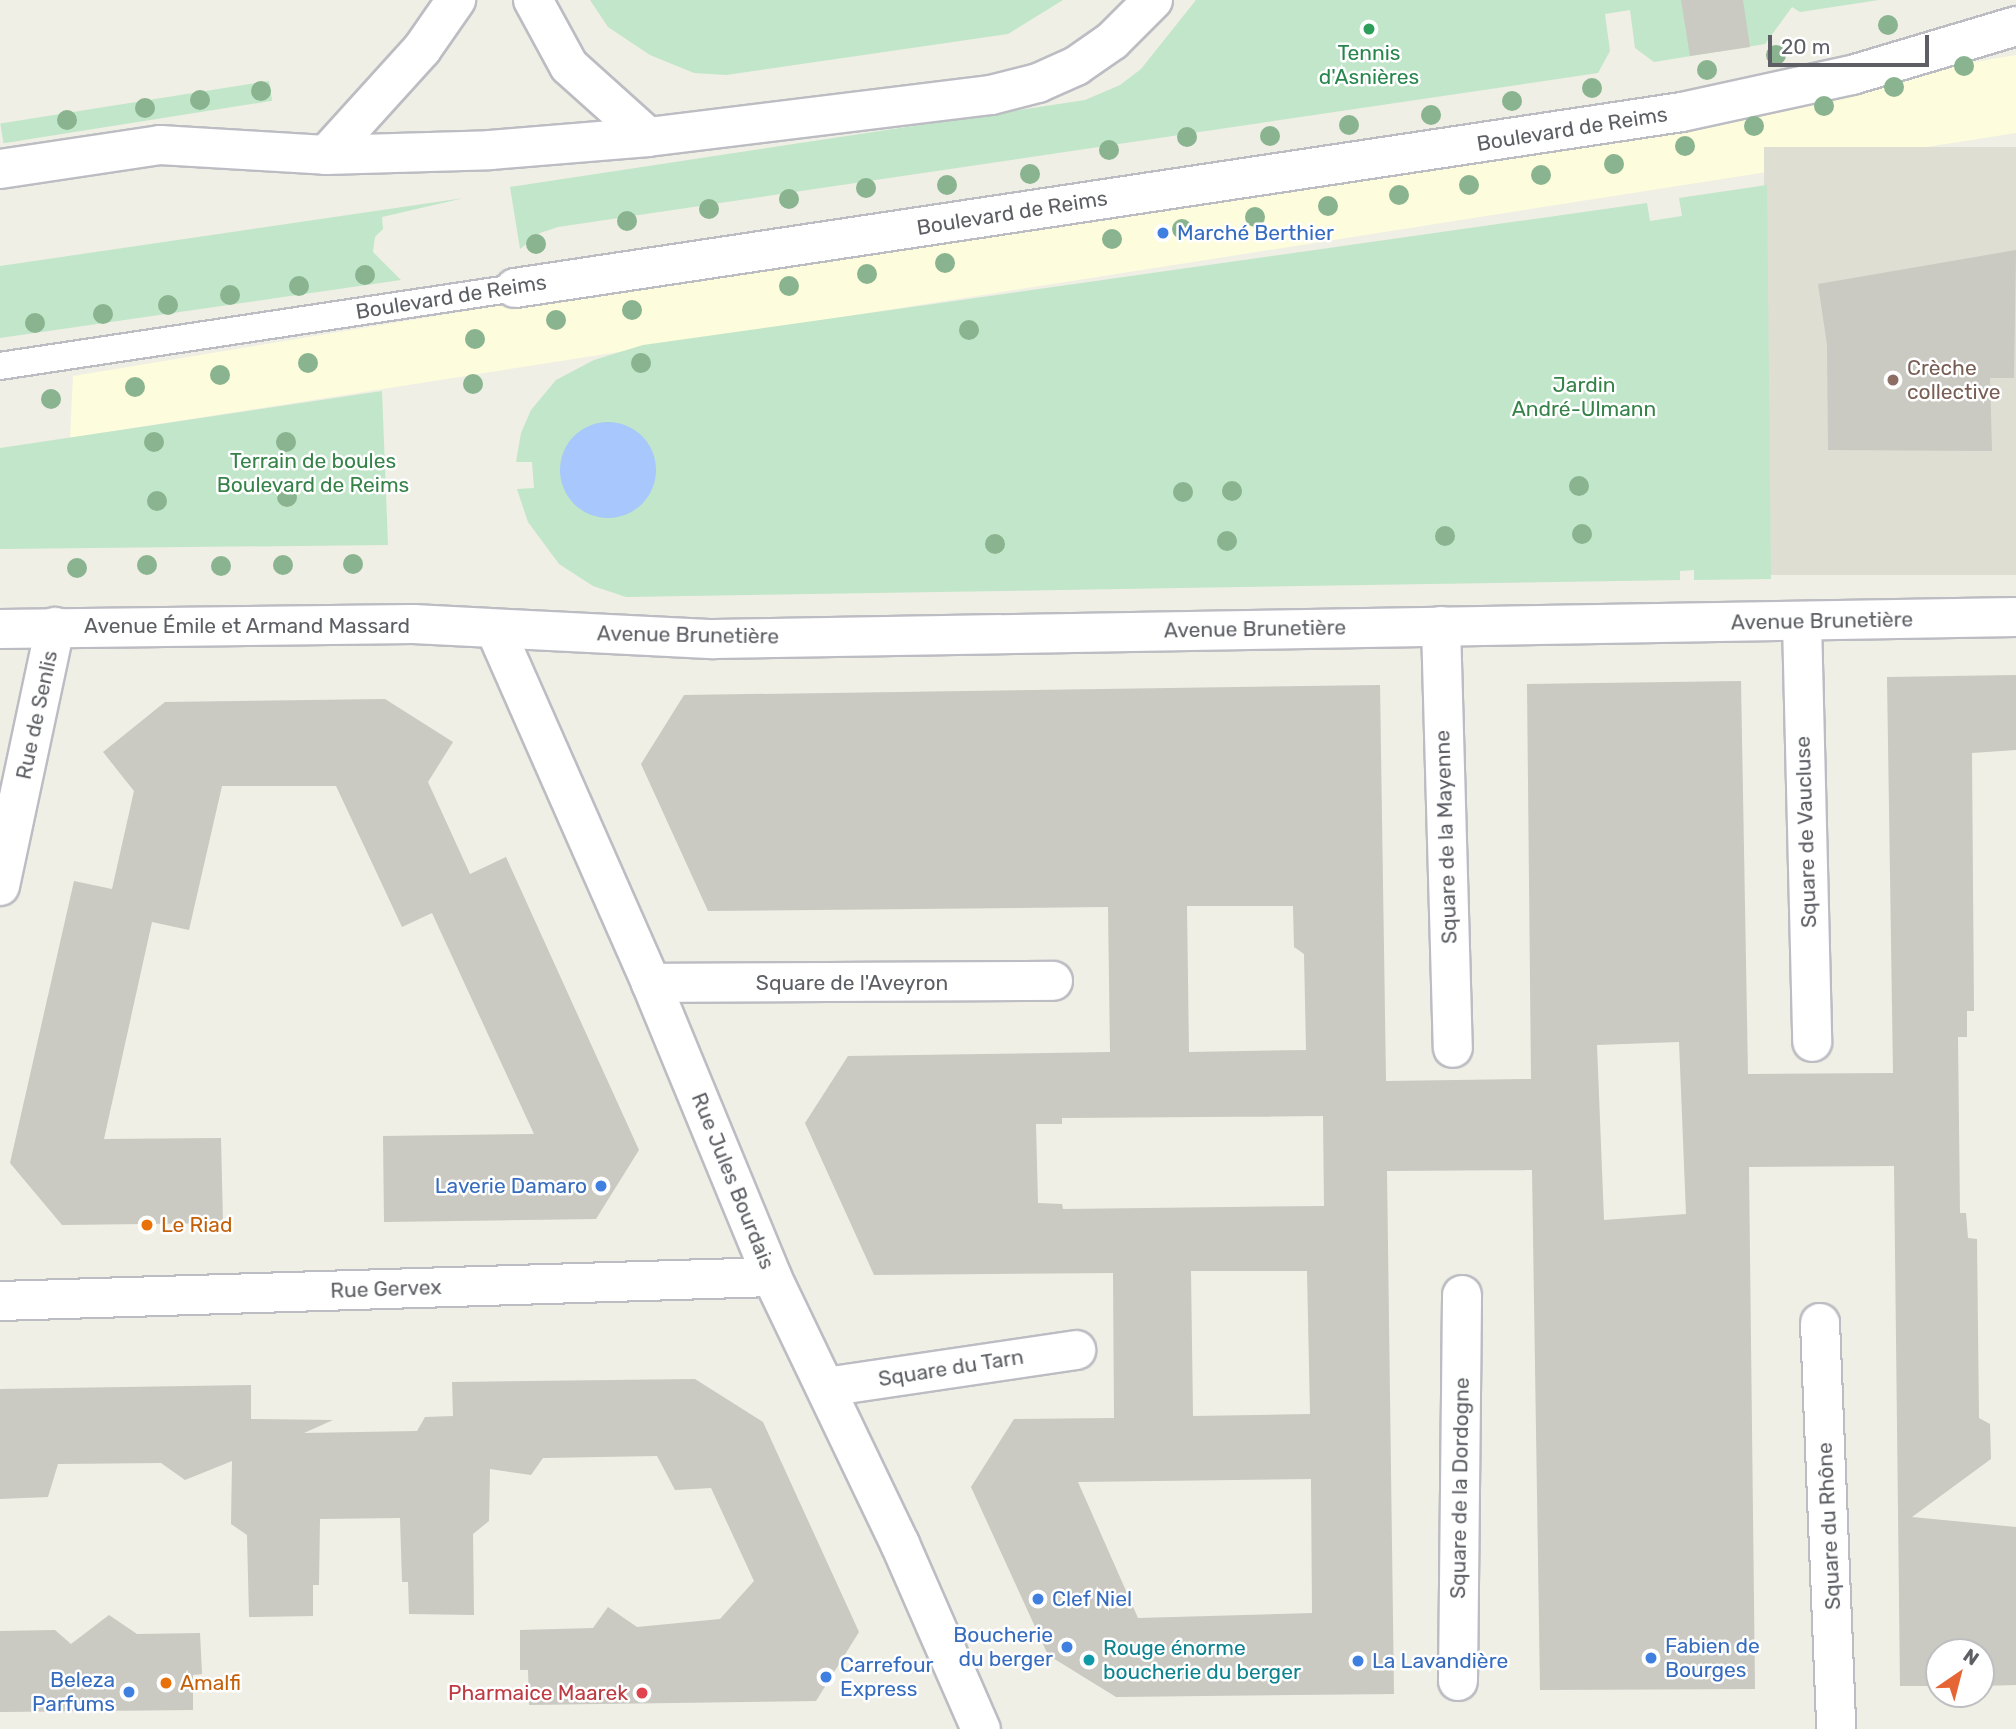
<!DOCTYPE html>
<html>
<head>
<meta charset="utf-8">
<style>
  body { margin:0 }
  #map { position:relative; width:2016px; height:1729px; overflow:hidden; background:#efefe5; font-family:Rubik,sans-serif }
  div>[style] { position:absolute }
  .commercial>* { inset:0; background:#fdfcdc }
  .education>* { inset:0; background:#dfded3; transform-origin:0 0 }
  .green>* { inset:0; background:#c2e6c9; transform-origin:0 0 }
  .water>* { inset:0; background:#a7c7fd }
  .round { border-radius:50% }
  .building>* { inset:0; background:#cac9c2 }
  .roads { filter:drop-shadow(2px 0 #bcbdc3) drop-shadow(-2px 0 #bcbdc3) drop-shadow(0 2px #bcbdc3) drop-shadow(0 -2px #bcbdc3) }
  .service>* { height:26px; margin:-13px; padding:0 13px; transform-origin:13px; border-radius:13px; background:#fff }
  .pedestrian>* { height:38px; margin:-19px; padding:0 19px; transform-origin:19px; border-radius:19px; background:#fff }
  .minor>* { height:38px; margin:-19px; padding:0 19px; transform-origin:19px; border-radius:19px; background:#fff }
  .trees>* { width:20px; height:20px; margin:-10px; border-radius:50%; background:#89b48f }
  .dots>* { width:19px; height:19px; translate:-50% -50%; box-sizing:border-box; border:4px solid #fff; border-radius:50% }
  span { translate:-50% -50%; white-space:nowrap; text-align:center; line-height:1.15; -webkit-text-stroke:5px #fff; paint-order:stroke }
  .leisure-label { font-size:21px; color:#27864d }
  .street-label { font-size:21px; color:#5d5f65 }
  .shop-label { font-size:21px; color:#366cbe }
  .left { translate:0 -50%; text-align:left }
  .right { translate:-100% -50%; text-align:right }
  .education-label { font-size:21px; color:#785e54 }
  .park-label { font-size:21px; color:#368349 }
  .food-label { font-size:21px; color:#c56008 }
  .culture-label { font-size:21px; color:#0d838f }
  .health-label { font-size:21px; color:#be3a42 }
  .north { position:absolute; left:1925px; top:1638px; width:70px; height:70px; box-sizing:border-box; background:#fff; border:2px solid #bebfc1; border-radius:50%; rotate:35deg; font-size:19px; font-weight:700; line-height:28px; text-align:center; color:#5d5f65 }
  .north::after { content:''; display:block; margin:auto; width:24px; height:32px; background:#e66534; clip-path:polygon(50% 0,100% 100%,50% 72%,0 100%) }
  .scale { position:absolute; left:1768px; top:35px; width:161px; height:32px; box-sizing:border-box; border:4px solid #5d5f65; border-top:0; padding-left:9px; font-size:21px; line-height:24px; white-space:nowrap; color:#5d5f65; -webkit-text-stroke:5px #fff; paint-order:stroke }
</style>
</head>
<body>
<div id="map">
  <div class="commercial">
    <i style="clip-path:polygon(2016px 55px,2016px 133px,70px 438px,73px 376px)"></i>
  </div>
  <div class="education">
    <i style="left:2016px;top:147px;width:428px;height:252px;rotate:90deg"></i>
  </div>
  <div class="green">
    <i style="clip-path:polygon(590px 0,1063px 0,1008px 34px,726px 75px,694px 73px,650px 55px,608px 27px)"></i>
    <i style="clip-path:polygon(1196px 0,1879px 0,1800px 12px,1792px 7px,1765px 44px,1654px 62px,1635px 48px,1630px 10px,1605px 14px,1610px 51px,1598px 73px,558px 227px,540px 233px,520px 249px,510px 187px,1085px 100px,1120px 85px,1141px 69px)"></i>
    <i style="left:269px;top:81px;width:20px;height:272px;rotate:81deg"></i>
    <i style="clip-path:polygon(1767px 185px,1771px 579px,1694px 580px,1694px 570px,1680px 571px,1680px 580px,626px 597px,593px 586px,559px 564px,528px 522px,517px 489px,534px 488px,532px 462px,516px 462px,521px 433px,531px 410px,556px 380px,594px 360px,643px 345px,1647px 203px,1650px 221px,1682px 216px,1679px 198px)"></i>
    <i style="clip-path:polygon(464px 198px,382px 217px,383px 229px,375px 237px,373px 252px,401px 280px,0 338px,0 266px)"></i>
    <i style="clip-path:polygon(382px 391px,388px 545px,0 549px,0 448px)"></i>
  </div>
  <div class="water">
    <i class="round" style="left:560px;top:422px;width:96px;height:96px"></i>
  </div>
  <div class="building">
    <i style="clip-path:polygon(1681px 0,1743px 0,1750px 47px,1690px 56px)"></i>
    <i style="clip-path:polygon(2016px 250px,2014px 378px,1990px 378px,1992px 451px,1828px 450px,1827px 345px,1818px 284px)"></i>
    <i style="clip-path:polygon(evenodd,2016px 675px,2016px 750px,1972px 753px,1974px 1011px,1967px 1011px,1967px 1037px,1958px 1037px,1960px 1213px,1966px 1213px,1968px 1238px,1977px 1239px,1979px 1418px,1990px 1424px,1991px 1459px,1912px 1517px,2016px 1527px,2016px 1685px,1981px 1686px,1981px 1652px,1939px 1652px,1939px 1686px,1900px 1686px,1894px 1166px,1749px 1167px,1755px 1689px,1540px 1690px,1532px 1170px,1387px 1171px,1394px 1694px,1116px 1697px,1048px 1655px,971px 1487px,1014px 1419px,1114px 1418px,1113px 1273px,874px 1275px,805px 1123px,848px 1056px,1110px 1052px,1108px 907px,708px 911px,641px 764px,684px 695px,1380px 685px,1386px 1081px,1531px 1079px,1527px 684px,1741px 681px,1748px 1074px,1893px 1073px,1887px 677px,2016px 675px,1187px 906px,1293px 906px,1294px 947px,1304px 954px,1306px 1050px,1189px 1052px,1187px 906px,2016px 675px,1679px 1042px,1686px 1214px,1604px 1220px,1597px 1045px,1679px 1042px,2016px 675px,1323px 1116px,1324px 1206px,1063px 1209px,1062px 1204px,1038px 1203px,1036px 1124px,1062px 1124px,1062px 1118px,1323px 1116px,2016px 675px,1191px 1271px,1307px 1271px,1310px 1414px,1193px 1416px,1191px 1271px,2016px 675px,1311px 1479px,1312px 1613px,1138px 1618px,1078px 1482px,1311px 1479px)"></i>
    <i style="clip-path:polygon(385px 699px,453px 742px,428px 782px,470px 874px,506px 857px,639px 1150px,596px 1219px,384px 1222px,383px 1136px,534px 1134px,432px 913px,402px 927px,336px 786px,222px 786px,189px 930px,152px 922px,104px 1139px,221px 1138px,223px 1223px,62px 1225px,10px 1163px,74px 881px,112px 889px,134px 791px,103px 752px,165px 702px)"></i>
    <i style="clip-path:polygon(695px 1379px,763px 1422px,859px 1632px,816px 1701px,529px 1705px,528px 1670px,520px 1670px,520px 1630px,593px 1628px,608px 1607px,637px 1627px,720px 1619px,754px 1581px,711px 1488px,675px 1490px,657px 1456px,543px 1458px,531px 1475px,490px 1469px,489px 1521px,473px 1534px,474px 1615px,409px 1614px,408px 1582px,402px 1582px,400px 1518px,320px 1519px,319px 1585px,313px 1585px,313px 1616px,249px 1617px,247px 1535px,231px 1524px,232px 1461px,185px 1480px,161px 1463px,58px 1464px,48px 1497px,0 1499px,0 1389px,251px 1385px,251px 1419px,333px 1420px,304px 1433px,417px 1431px,425px 1417px,453px 1416px,452px 1382px)"></i>
    <i style="clip-path:polygon(109px 1615px,137px 1634px,200px 1633px,202px 1674px,193px 1675px,193px 1710px,0 1712px,0 1631px,55px 1630px,71px 1644px)"></i>
  </div>
  <div class="roads">
    <div class="service">
      <i style="left:0;top:366px;width:521px;rotate:-8.61deg"></i>
    </div>
    <div class="pedestrian">
      <i style="left:1802px;top:622px;width:420px;rotate:88.6deg"></i>
      <i style="left:1441px;top:626px;width:422px;rotate:88.4deg"></i>
      <i style="left:651px;top:983px;width:402px;rotate:-0.3deg"></i>
      <i style="left:1820px;top:1323px;width:406px;rotate:87.7deg"></i>
      <i style="left:826px;top:1387px;width:253px;rotate:-8.4deg"></i>
      <i style="left:1458px;top:1681px;width:386px;rotate:-89.4deg"></i>
    </div>
    <div class="minor">
      <i style="left:533px;top:0;width:75px;rotate:61.4deg"></i>
      <i style="left:569px;top:66px;width:106px;rotate:41.9deg"></i>
      <i style="left:326px;top:155px;width:143px;rotate:-47.8deg"></i>
      <i style="left:422px;top:49px;width:60px;rotate:-55.2deg"></i>
      <i style="left:0;top:169px;width:162px;rotate:-8.5deg"></i>
      <i style="left:160px;top:145px;width:166px;rotate:3.4deg"></i>
      <i style="left:326px;top:155px;width:164px;rotate:-1.7deg"></i>
      <i style="left:490px;top:150px;width:159px;rotate:-4.7deg"></i>
      <i style="left:648px;top:137px;width:346px;rotate:-7deg"></i>
      <i style="left:991px;top:95px;width:49px;rotate:-14.3deg"></i>
      <i style="left:1038px;top:83px;width:42px;rotate:-24.1deg"></i>
      <i style="left:1076px;top:66px;width:44px;rotate:-34.8deg"></i>
      <i style="left:1112px;top:41px;width:58px;rotate:-45deg"></i>
      <i style="left:515px;top:288px;width:1180px;rotate:-8.58deg"></i>
      <i style="left:1682px;top:112px;width:174px;rotate:-12.3deg"></i>
      <i style="left:1852px;top:75px;width:171px;rotate:-16.6deg"></i>
      <i style="left:0;top:629px;width:413px;rotate:-0.7deg"></i>
      <i style="left:413px;top:624px;width:301px;rotate:2.9deg"></i>
      <i style="left:714px;top:639px;width:1302px;rotate:-0.97deg"></i>
      <i style="left:495px;top:629px;width:387px;rotate:66.2deg"></i>
      <i style="left:651px;top:983px;width:318px;rotate:67.6deg"></i>
      <i style="left:772px;top:1277px;width:296px;rotate:64.4deg"></i>
      <i style="left:900px;top:1544px;width:202px;rotate:66.4deg"></i>
      <i style="left:0;top:886px;width:265px;rotate:-78deg"></i>
      <i style="left:0;top:1301px;width:772px;rotate:-1.78deg"></i>
    </div>
  </div>
  <div class="trees">
    <i style="left:1888px;top:25px"></i>
    <i style="left:1776px;top:55px"></i>
    <i style="left:1964px;top:66px"></i>
    <i style="left:1707px;top:70px"></i>
    <i style="left:1894px;top:87px"></i>
    <i style="left:1592px;top:88px"></i>
    <i style="left:261px;top:91px"></i>
    <i style="left:200px;top:100px"></i>
    <i style="left:1512px;top:101px"></i>
    <i style="left:1824px;top:106px"></i>
    <i style="left:145px;top:108px"></i>
    <i style="left:1431px;top:115px"></i>
    <i style="left:67px;top:120px"></i>
    <i style="left:1349px;top:125px"></i>
    <i style="left:1754px;top:126px"></i>
    <i style="left:1270px;top:136px"></i>
    <i style="left:1187px;top:137px"></i>
    <i style="left:1685px;top:146px"></i>
    <i style="left:1109px;top:150px"></i>
    <i style="left:1614px;top:164px"></i>
    <i style="left:1030px;top:174px"></i>
    <i style="left:1541px;top:175px"></i>
    <i style="left:947px;top:185px"></i>
    <i style="left:1469px;top:185px"></i>
    <i style="left:866px;top:188px"></i>
    <i style="left:1399px;top:195px"></i>
    <i style="left:789px;top:199px"></i>
    <i style="left:1328px;top:206px"></i>
    <i style="left:709px;top:209px"></i>
    <i style="left:1255px;top:217px"></i>
    <i style="left:627px;top:221px"></i>
    <i style="left:1182px;top:229px"></i>
    <i style="left:1112px;top:239px"></i>
    <i style="left:536px;top:244px"></i>
    <i style="left:945px;top:263px"></i>
    <i style="left:867px;top:274px"></i>
    <i style="left:365px;top:275px"></i>
    <i style="left:299px;top:286px"></i>
    <i style="left:789px;top:286px"></i>
    <i style="left:230px;top:295px"></i>
    <i style="left:168px;top:305px"></i>
    <i style="left:632px;top:310px"></i>
    <i style="left:103px;top:314px"></i>
    <i style="left:556px;top:320px"></i>
    <i style="left:35px;top:323px"></i>
    <i style="left:969px;top:330px"></i>
    <i style="left:475px;top:339px"></i>
    <i style="left:308px;top:363px"></i>
    <i style="left:641px;top:363px"></i>
    <i style="left:220px;top:375px"></i>
    <i style="left:473px;top:384px"></i>
    <i style="left:135px;top:387px"></i>
    <i style="left:51px;top:399px"></i>
    <i style="left:154px;top:442px"></i>
    <i style="left:286px;top:442px"></i>
    <i style="left:1579px;top:486px"></i>
    <i style="left:1232px;top:491px"></i>
    <i style="left:1183px;top:492px"></i>
    <i style="left:287px;top:497px"></i>
    <i style="left:157px;top:501px"></i>
    <i style="left:1582px;top:534px"></i>
    <i style="left:1445px;top:536px"></i>
    <i style="left:1227px;top:541px"></i>
    <i style="left:995px;top:544px"></i>
    <i style="left:353px;top:564px"></i>
    <i style="left:147px;top:565px"></i>
    <i style="left:283px;top:565px"></i>
    <i style="left:221px;top:566px"></i>
    <i style="left:77px;top:568px"></i>
  </div>
  <div class="dots">
    <i style="left:1369px;top:29px;background:#2e9e5b"></i>
    <i style="left:1163px;top:233px;background:#3f7fe0"></i>
    <i style="left:1893px;top:380px;background:#8d6e63"></i>
    <i style="left:601px;top:1186px;background:#3f7fe0"></i>
    <i style="left:147px;top:1225px;background:#e8710a"></i>
    <i style="left:1038px;top:1599px;background:#3f7fe0"></i>
    <i style="left:1067px;top:1647px;background:#3f7fe0"></i>
    <i style="left:1651px;top:1658px;background:#3f7fe0"></i>
    <i style="left:1089px;top:1660px;background:#0f9aa8"></i>
    <i style="left:1358px;top:1661px;background:#3f7fe0"></i>
    <i style="left:826px;top:1677px;background:#3f7fe0"></i>
    <i style="left:166px;top:1683px;background:#e8710a"></i>
    <i style="left:129px;top:1692px;background:#3f7fe0"></i>
    <i style="left:642px;top:1693px;background:#e0444e"></i>
  </div>
  <div class="leisure-label">
    <span style="left:1369px;top:65px">Tennis<br>d'Asnières</span>
  </div>
  <div class="street-label">
    <span style="left:1572px;top:129px;rotate:-9deg">Boulevard de Reims</span>
    <span style="left:1012px;top:213px;rotate:-9deg">Boulevard de Reims</span>
    <span style="left:451px;top:297px;rotate:-9deg">Boulevard de Reims</span>
    <span style="left:1822px;top:621px;rotate:-1deg">Avenue Brunetière</span>
    <span style="left:247px;top:626px">Avenue Émile et Armand Massard</span>
    <span style="left:1255px;top:629px;rotate:-1deg">Avenue Brunetière</span>
    <span style="left:688px;top:635px;rotate:1deg">Avenue Brunetière</span>
    <span style="left:37px;top:715px;rotate:-78deg">Rue de Senlis</span>
    <span style="left:1806px;top:832px;rotate:-92deg">Square de Vaucluse</span>
    <span style="left:1446px;top:837px;rotate:-92deg">Square de la Mayenne</span>
    <span style="left:852px;top:983px">Square de l'Aveyron</span>
    <span style="left:733px;top:1181px;rotate:68deg">Rue Jules Bourdais</span>
    <span style="left:386px;top:1289px;rotate:-2deg">Rue Gervex</span>
    <span style="left:951px;top:1368px;rotate:-9deg">Square du Tarn</span>
    <span style="left:1460px;top:1488px;rotate:-89deg">Square de la Dordogne</span>
    <span style="left:1829px;top:1526px;rotate:-93deg">Square du Rhône</span>
  </div>
  <div class="shop-label">
    <span class="left" style="left:1177px;top:233px">Marché Berthier</span>
    <span class="right" style="left:587px;top:1186px">Laverie Damaro</span>
    <span class="left" style="left:1052px;top:1599px">Clef Niel</span>
    <span class="right" style="left:1053px;top:1647px">Boucherie<br>du berger</span>
    <span class="left" style="left:1665px;top:1658px">Fabien de<br>Bourges</span>
    <span class="left" style="left:1372px;top:1661px">La Lavandière</span>
    <span class="left" style="left:840px;top:1677px">Carrefour<br>Express</span>
    <span class="right" style="left:115px;top:1692px">Beleza<br>Parfums</span>
  </div>
  <div class="education-label">
    <span class="left" style="left:1907px;top:380px">Crèche<br>collective</span>
  </div>
  <div class="park-label">
    <span style="left:1584px;top:397px">Jardin<br>André-Ulmann</span>
    <span style="left:313px;top:473px">Terrain de boules<br>Boulevard de Reims</span>
  </div>
  <div class="food-label">
    <span class="left" style="left:161px;top:1225px">Le Riad</span>
    <span class="left" style="left:180px;top:1683px">Amalfi</span>
  </div>
  <div class="culture-label">
    <span class="left" style="left:1103px;top:1660px">Rouge énorme<br>boucherie du berger</span>
  </div>
  <div class="health-label">
    <span class="right" style="left:628px;top:1693px">Pharmaice Maarek</span>
  </div>
  <div class="north">N</div>
  <div class="scale">20 m</div>
</div>
</body>
</html>
